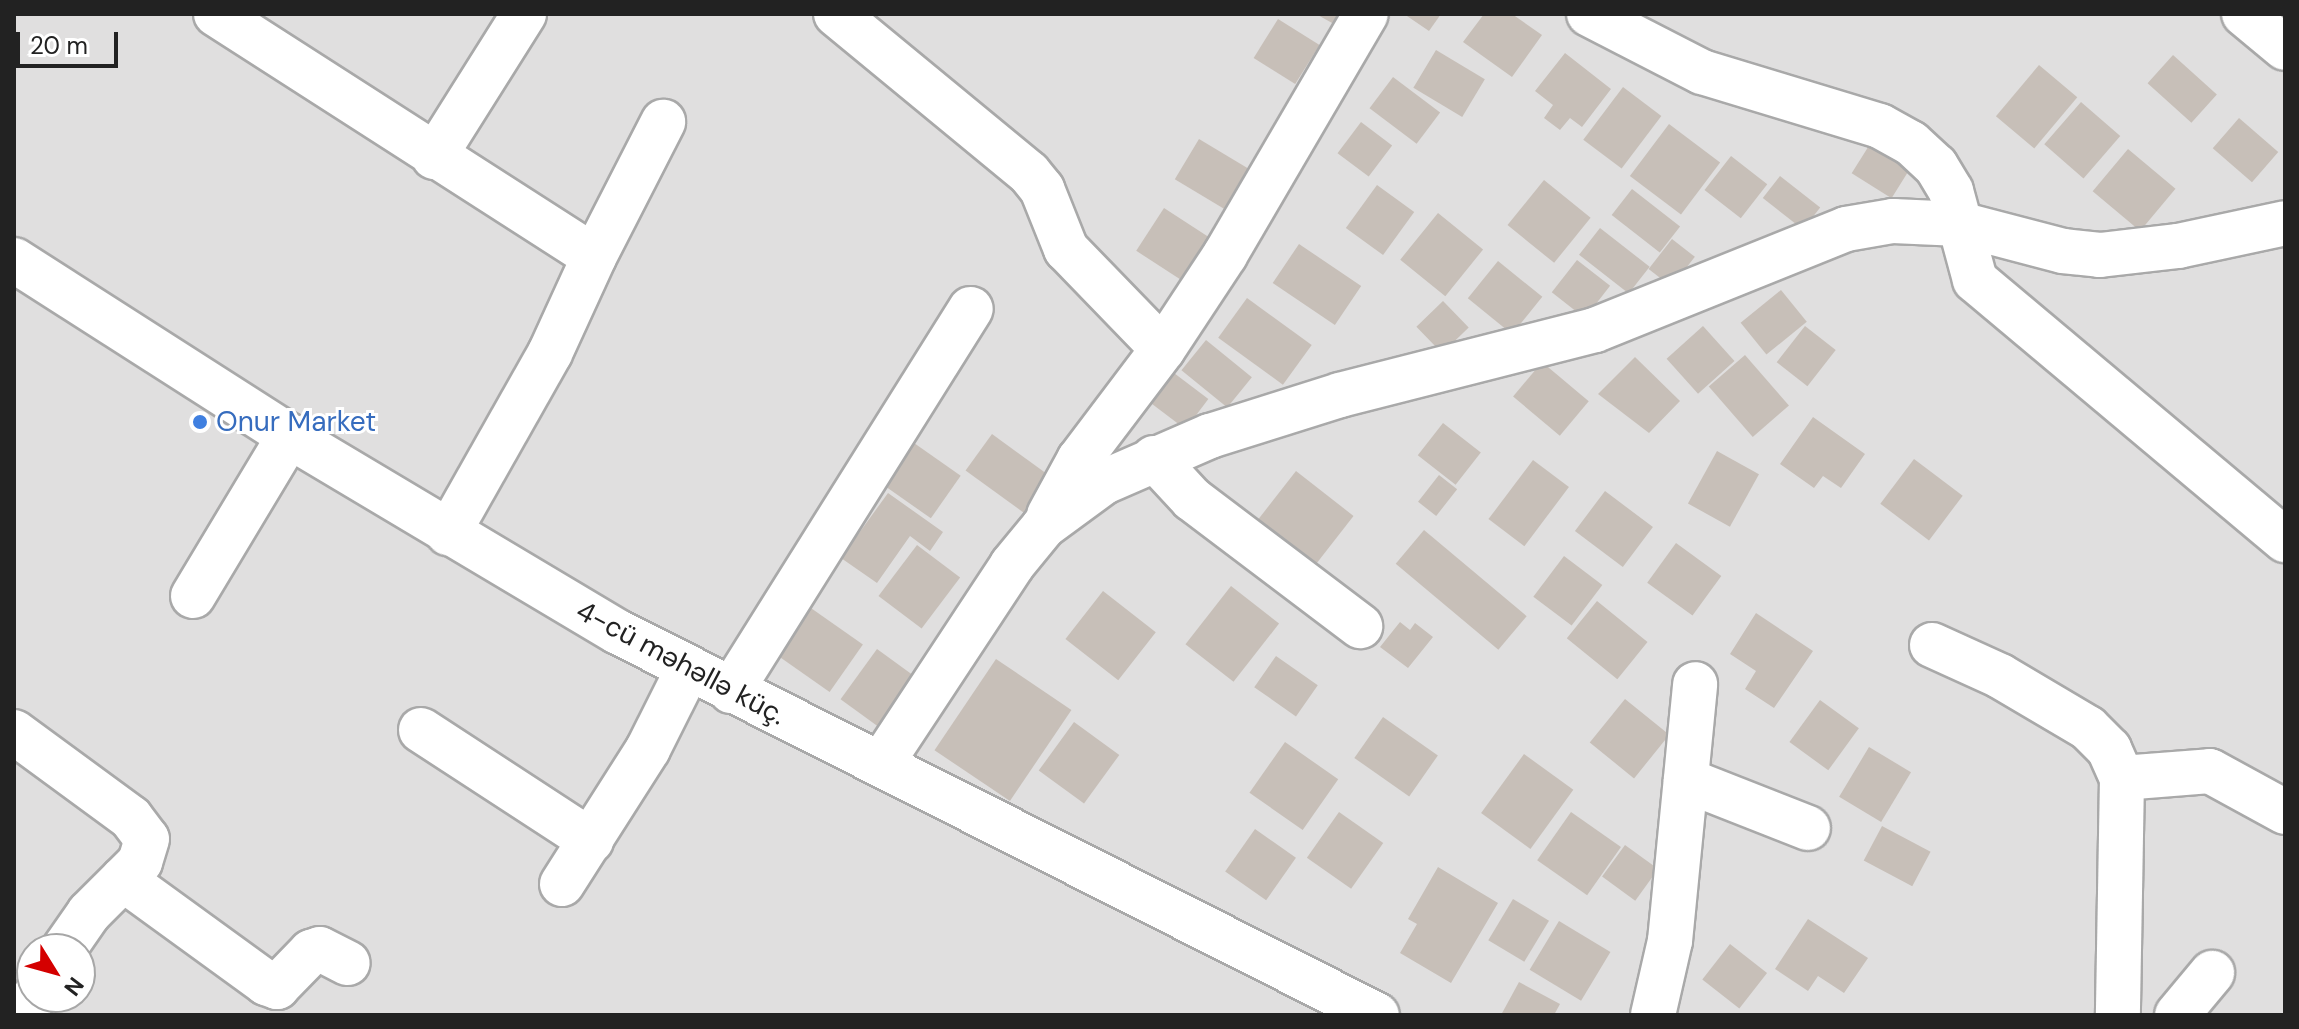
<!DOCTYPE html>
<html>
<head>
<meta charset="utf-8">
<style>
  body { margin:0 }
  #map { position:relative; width:2299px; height:1029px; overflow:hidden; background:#f2efe9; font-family:"DM Sans",sans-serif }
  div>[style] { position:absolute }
  .residential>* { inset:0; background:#e0dfdf }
  .building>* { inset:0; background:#c7bfb8; transform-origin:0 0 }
  .roads { filter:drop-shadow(2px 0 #a9a9a9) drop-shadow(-2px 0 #a9a9a9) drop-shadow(0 2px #a9a9a9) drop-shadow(0 -2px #a9a9a9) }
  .minor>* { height:44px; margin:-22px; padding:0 22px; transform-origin:22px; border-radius:22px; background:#fff }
  .dots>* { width:22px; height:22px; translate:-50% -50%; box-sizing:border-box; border:4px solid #fff; border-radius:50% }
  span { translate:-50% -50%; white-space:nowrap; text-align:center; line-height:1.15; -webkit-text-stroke:6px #fff; paint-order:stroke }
  .shop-label { font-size:28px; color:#366cbe }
  .left { translate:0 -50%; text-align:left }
  .street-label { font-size:28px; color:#222 }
  .frame { position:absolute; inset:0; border:16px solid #222; pointer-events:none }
  .north { position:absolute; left:16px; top:933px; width:80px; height:80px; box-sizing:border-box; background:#fff; border:2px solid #a7a7a7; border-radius:50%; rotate:127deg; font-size:22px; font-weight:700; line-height:32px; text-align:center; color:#222 }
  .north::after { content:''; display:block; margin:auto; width:28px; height:36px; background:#d40000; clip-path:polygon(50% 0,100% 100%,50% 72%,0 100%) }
  .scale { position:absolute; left:16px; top:32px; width:102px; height:36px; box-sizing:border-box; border:4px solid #222; border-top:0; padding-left:10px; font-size:24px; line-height:28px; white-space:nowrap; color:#222; -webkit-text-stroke:6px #fff; paint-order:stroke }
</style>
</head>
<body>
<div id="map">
  <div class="residential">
    <i style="clip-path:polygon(evenodd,14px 14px,2285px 14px,2285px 1015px,14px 1015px,14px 14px,32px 949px,80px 949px,80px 997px,32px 997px,32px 949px)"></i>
  </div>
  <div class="building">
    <i style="clip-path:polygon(1316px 14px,1348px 14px,1341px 28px)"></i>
    <i style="clip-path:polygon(1404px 14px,1441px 14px,1429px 31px)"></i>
    <i style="clip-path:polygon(1484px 14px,1512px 14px,1542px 35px,1512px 77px,1463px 42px)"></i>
    <i style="left:1278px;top:19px;width:49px;height:46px;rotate:32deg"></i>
    <i style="left:1436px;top:50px;width:57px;height:44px;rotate:31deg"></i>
    <i style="clip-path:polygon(1565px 53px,1611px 89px,1582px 127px,1570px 118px,1560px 130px,1544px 118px,1553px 105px,1535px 91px)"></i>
    <i style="left:2173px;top:55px;width:59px;height:38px;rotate:42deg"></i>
    <i style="left:2039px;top:65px;width:50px;height:67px;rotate:40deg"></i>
    <i style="left:1393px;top:77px;width:59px;height:39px;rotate:37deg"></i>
    <i style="left:1623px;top:87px;width:48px;height:66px;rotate:37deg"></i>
    <i style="left:2081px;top:102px;width:52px;height:56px;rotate:41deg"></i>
    <i style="left:2239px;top:118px;width:52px;height:40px;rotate:41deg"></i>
    <i style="left:1361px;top:122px;width:39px;height:39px;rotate:37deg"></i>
    <i style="left:1669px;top:124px;width:64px;height:65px;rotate:37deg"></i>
    <i style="left:1875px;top:136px;width:47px;height:44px;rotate:32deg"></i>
    <i style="left:1199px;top:139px;width:70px;height:47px;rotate:31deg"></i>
    <i style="left:2128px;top:149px;width:62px;height:55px;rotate:40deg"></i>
    <i style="left:1731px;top:156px;width:46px;height:43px;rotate:38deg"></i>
    <i style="left:1780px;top:176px;width:51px;height:28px;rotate:38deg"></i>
    <i style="left:1544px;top:180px;width:60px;height:58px;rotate:39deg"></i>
    <i style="left:1377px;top:185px;width:46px;height:53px;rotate:36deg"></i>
    <i style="left:1632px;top:189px;width:61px;height:33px;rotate:38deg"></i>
    <i style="left:1164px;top:208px;width:56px;height:51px;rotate:33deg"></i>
    <i style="left:1438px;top:213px;width:58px;height:60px;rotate:39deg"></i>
    <i style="left:1600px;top:228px;width:63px;height:34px;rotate:38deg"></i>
    <i style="left:1672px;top:239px;width:29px;height:38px;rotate:38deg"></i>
    <i style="left:1299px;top:244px;width:75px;height:47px;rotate:34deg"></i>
    <i style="left:1577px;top:260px;width:42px;height:41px;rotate:38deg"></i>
    <i style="left:1498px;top:261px;width:57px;height:48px;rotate:39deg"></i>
    <i style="left:1781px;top:290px;width:41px;height:52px;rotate:51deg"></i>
    <i style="left:1247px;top:298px;width:80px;height:49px;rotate:36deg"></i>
    <i style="left:1443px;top:301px;width:37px;height:37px;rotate:46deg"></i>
    <i style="left:1703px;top:326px;width:47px;height:49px;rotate:48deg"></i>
    <i style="left:1805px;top:326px;width:39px;height:46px;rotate:38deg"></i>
    <i style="left:1206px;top:340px;width:59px;height:39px;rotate:39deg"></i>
    <i style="left:1745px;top:355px;width:67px;height:48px;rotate:49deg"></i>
    <i style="clip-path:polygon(1635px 357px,1680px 401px,1649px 433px,1598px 394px)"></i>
    <i style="left:1542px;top:362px;width:61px;height:45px;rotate:40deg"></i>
    <i style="left:1170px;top:370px;width:48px;height:38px;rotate:37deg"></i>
    <i style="clip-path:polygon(1813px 417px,1865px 454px,1841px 488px,1823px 476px,1814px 488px,1780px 464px)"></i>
    <i style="left:1443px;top:423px;width:48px;height:41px;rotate:38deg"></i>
    <i style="left:992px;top:434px;width:77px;height:45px;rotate:36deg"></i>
    <i style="left:914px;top:443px;width:57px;height:52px;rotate:35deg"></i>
    <i style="left:1717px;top:451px;width:48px;height:60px;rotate:29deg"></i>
    <i style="left:1914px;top:459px;width:61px;height:56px;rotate:37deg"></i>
    <i style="left:1533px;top:460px;width:45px;height:74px;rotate:37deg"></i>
    <i style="left:1296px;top:471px;width:73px;height:64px;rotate:38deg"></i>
    <i style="left:1439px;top:475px;width:23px;height:34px;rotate:38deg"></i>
    <i style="left:1605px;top:491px;width:60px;height:50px;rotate:37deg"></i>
    <i style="clip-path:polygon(888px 493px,943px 532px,930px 551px,910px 536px,877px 583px,841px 558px)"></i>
    <i style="left:1424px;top:530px;width:134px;height:44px;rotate:40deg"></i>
    <i style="left:1676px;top:543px;width:56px;height:49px;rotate:36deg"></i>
    <i style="left:917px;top:545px;width:54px;height:64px;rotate:37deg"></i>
    <i style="left:1564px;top:556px;width:48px;height:51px;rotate:37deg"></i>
    <i style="left:1231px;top:586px;width:61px;height:74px;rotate:38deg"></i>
    <i style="left:1103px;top:591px;width:67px;height:61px;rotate:38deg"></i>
    <i style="left:1597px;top:601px;width:65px;height:48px;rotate:39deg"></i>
    <i style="left:808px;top:606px;width:67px;height:58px;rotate:35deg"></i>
    <i style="clip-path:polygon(1756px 613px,1813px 651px,1774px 708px,1745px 689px,1756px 671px,1730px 654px)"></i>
    <i style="clip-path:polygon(1400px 622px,1410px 630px,1415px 623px,1433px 637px,1408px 668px,1380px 647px)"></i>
    <i style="left:877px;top:649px;width:54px;height:62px;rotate:36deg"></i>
    <i style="left:1276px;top:656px;width:51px;height:38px;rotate:35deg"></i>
    <i style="left:996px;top:659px;width:91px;height:110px;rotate:34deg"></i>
    <i style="left:1625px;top:699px;width:57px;height:56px;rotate:39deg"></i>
    <i style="left:1820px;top:700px;width:48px;height:52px;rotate:36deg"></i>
    <i style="left:1383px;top:717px;width:67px;height:50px;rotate:35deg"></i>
    <i style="left:1074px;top:722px;width:56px;height:60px;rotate:36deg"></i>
    <i style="left:1285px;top:742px;width:65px;height:62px;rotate:35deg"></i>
    <i style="left:1869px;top:747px;width:49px;height:58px;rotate:31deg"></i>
    <i style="left:1524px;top:754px;width:61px;height:73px;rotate:36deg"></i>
    <i style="left:1339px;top:812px;width:54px;height:56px;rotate:35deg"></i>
    <i style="left:1571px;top:812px;width:61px;height:59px;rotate:35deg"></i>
    <i style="left:1882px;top:826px;width:55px;height:39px;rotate:28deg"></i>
    <i style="left:1255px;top:829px;width:50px;height:52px;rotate:35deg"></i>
    <i style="left:1625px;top:845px;width:41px;height:39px;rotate:36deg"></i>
    <i style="clip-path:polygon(1438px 867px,1498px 903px,1451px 983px,1400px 953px,1417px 924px,1408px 919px)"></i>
    <i style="left:1513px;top:899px;width:42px;height:48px;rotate:31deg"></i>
    <i style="clip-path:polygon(1808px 919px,1868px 958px,1844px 993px,1818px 976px,1808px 991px,1775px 969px)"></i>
    <i style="left:1559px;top:921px;width:60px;height:57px;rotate:31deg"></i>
    <i style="left:1730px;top:944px;width:47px;height:45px;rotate:38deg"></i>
    <i style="clip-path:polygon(1519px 982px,1560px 1004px,1554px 1015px,1501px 1015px)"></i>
  </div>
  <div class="roads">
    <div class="minor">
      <i style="left:216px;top:14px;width:449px;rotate:32.7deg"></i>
      <i style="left:594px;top:257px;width:106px;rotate:114.6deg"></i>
      <i style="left:550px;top:353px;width:207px;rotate:119.5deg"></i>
      <i style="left:836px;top:14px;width:250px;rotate:39.5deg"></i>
      <i style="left:1029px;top:173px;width:21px;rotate:51deg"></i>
      <i style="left:1042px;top:189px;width:65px;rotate:68.2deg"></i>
      <i style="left:1066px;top:249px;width:139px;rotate:45.9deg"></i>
      <i style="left:1589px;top:14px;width:127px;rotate:27.2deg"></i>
      <i style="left:1702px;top:72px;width:186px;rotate:16.9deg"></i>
      <i style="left:1880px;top:126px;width:35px;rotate:29deg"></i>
      <i style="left:1911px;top:143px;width:34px;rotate:43deg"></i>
      <i style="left:1936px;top:166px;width:29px;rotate:59deg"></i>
      <i style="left:1951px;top:191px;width:92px;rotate:74.9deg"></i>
      <i style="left:1975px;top:280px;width:405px;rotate:40deg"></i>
      <i style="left:2244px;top:14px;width:53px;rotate:39.7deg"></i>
      <i style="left:434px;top:157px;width:169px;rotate:-57.8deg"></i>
      <i style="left:594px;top:257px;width:152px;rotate:-62.9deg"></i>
      <i style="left:14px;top:260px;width:326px;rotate:32.6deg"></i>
      <i style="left:289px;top:436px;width:383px;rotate:30.8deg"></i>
      <i style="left:618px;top:632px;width:850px;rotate:26.78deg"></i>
      <i style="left:1154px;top:458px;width:56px;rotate:47.2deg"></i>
      <i style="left:1192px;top:499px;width:211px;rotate:37.1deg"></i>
      <i style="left:1049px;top:515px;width:63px;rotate:-61.4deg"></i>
      <i style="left:1079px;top:460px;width:139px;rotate:-52.9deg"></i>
      <i style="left:1163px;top:349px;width:113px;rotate:-56.6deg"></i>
      <i style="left:1225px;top:255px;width:279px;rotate:-59.7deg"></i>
      <i style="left:193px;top:596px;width:187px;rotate:-59deg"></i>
      <i style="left:1932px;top:645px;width:75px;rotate:24.5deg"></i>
      <i style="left:2000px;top:676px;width:102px;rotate:30.6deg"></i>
      <i style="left:2088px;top:728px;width:30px;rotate:45deg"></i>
      <i style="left:2109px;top:749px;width:32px;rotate:66deg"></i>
      <i style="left:2122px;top:778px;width:237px;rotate:91deg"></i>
      <i style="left:731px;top:691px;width:451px;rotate:-57.9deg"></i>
      <i style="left:421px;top:730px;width:203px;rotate:33.1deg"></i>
      <i style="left:14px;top:732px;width:145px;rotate:36.3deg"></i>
      <i style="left:131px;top:818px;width:26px;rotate:53deg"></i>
      <i style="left:147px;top:839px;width:24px;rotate:107deg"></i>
      <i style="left:140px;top:862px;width:72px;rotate:135deg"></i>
      <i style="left:89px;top:913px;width:44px;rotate:124.8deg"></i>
      <i style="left:881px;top:764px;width:238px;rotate:-56.6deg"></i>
      <i style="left:1012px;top:565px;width:50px;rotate:-50.6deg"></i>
      <i style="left:1044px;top:526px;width:74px;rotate:-36.3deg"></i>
      <i style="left:1104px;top:482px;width:116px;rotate:-23.5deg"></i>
      <i style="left:1210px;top:436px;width:136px;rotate:-17.5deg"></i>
      <i style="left:1340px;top:395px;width:263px;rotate:-14.3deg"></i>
      <i style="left:1595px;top:330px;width:271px;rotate:-21.9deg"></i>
      <i style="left:1846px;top:229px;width:48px;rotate:-9.7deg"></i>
      <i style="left:1893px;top:221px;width:67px;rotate:2.6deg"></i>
      <i style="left:1960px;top:224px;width:106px;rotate:14.7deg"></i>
      <i style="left:2063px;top:251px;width:37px;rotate:6deg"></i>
      <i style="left:2100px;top:255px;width:79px;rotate:-6.6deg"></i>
      <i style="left:2178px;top:246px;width:109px;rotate:-12.1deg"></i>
      <i style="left:2122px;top:778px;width:88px;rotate:-4.5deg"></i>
      <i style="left:2210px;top:771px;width:85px;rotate:28.7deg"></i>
      <i style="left:1686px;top:780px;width:131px;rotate:21.5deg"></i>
      <i style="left:123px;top:879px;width:177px;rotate:36deg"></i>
      <i style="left:266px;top:983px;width:12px;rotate:20deg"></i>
      <i style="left:277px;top:987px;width:49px;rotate:-45.8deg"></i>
      <i style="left:311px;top:952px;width:9px;rotate:-18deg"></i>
      <i style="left:320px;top:949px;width:31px;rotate:27deg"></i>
      <i style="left:562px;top:884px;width:160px;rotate:-57.5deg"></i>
      <i style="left:648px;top:749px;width:89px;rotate:-63.4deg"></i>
      <i style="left:23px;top:1015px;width:21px;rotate:-59deg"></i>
      <i style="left:1653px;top:1015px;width:76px;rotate:-77.1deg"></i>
      <i style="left:1670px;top:941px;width:258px;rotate:-84.4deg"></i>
      <i style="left:2177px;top:1015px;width:55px;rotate:-50.2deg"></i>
    </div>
  </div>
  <div class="dots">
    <i style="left:200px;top:422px;background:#3f7fe0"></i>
  </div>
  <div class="shop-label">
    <span class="left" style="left:216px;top:422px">Onur Market</span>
  </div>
  <div class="street-label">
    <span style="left:681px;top:663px;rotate:28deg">4-cü məhəllə küç.</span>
  </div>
  <div class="frame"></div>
  <div class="north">N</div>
  <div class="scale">20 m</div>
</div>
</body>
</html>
